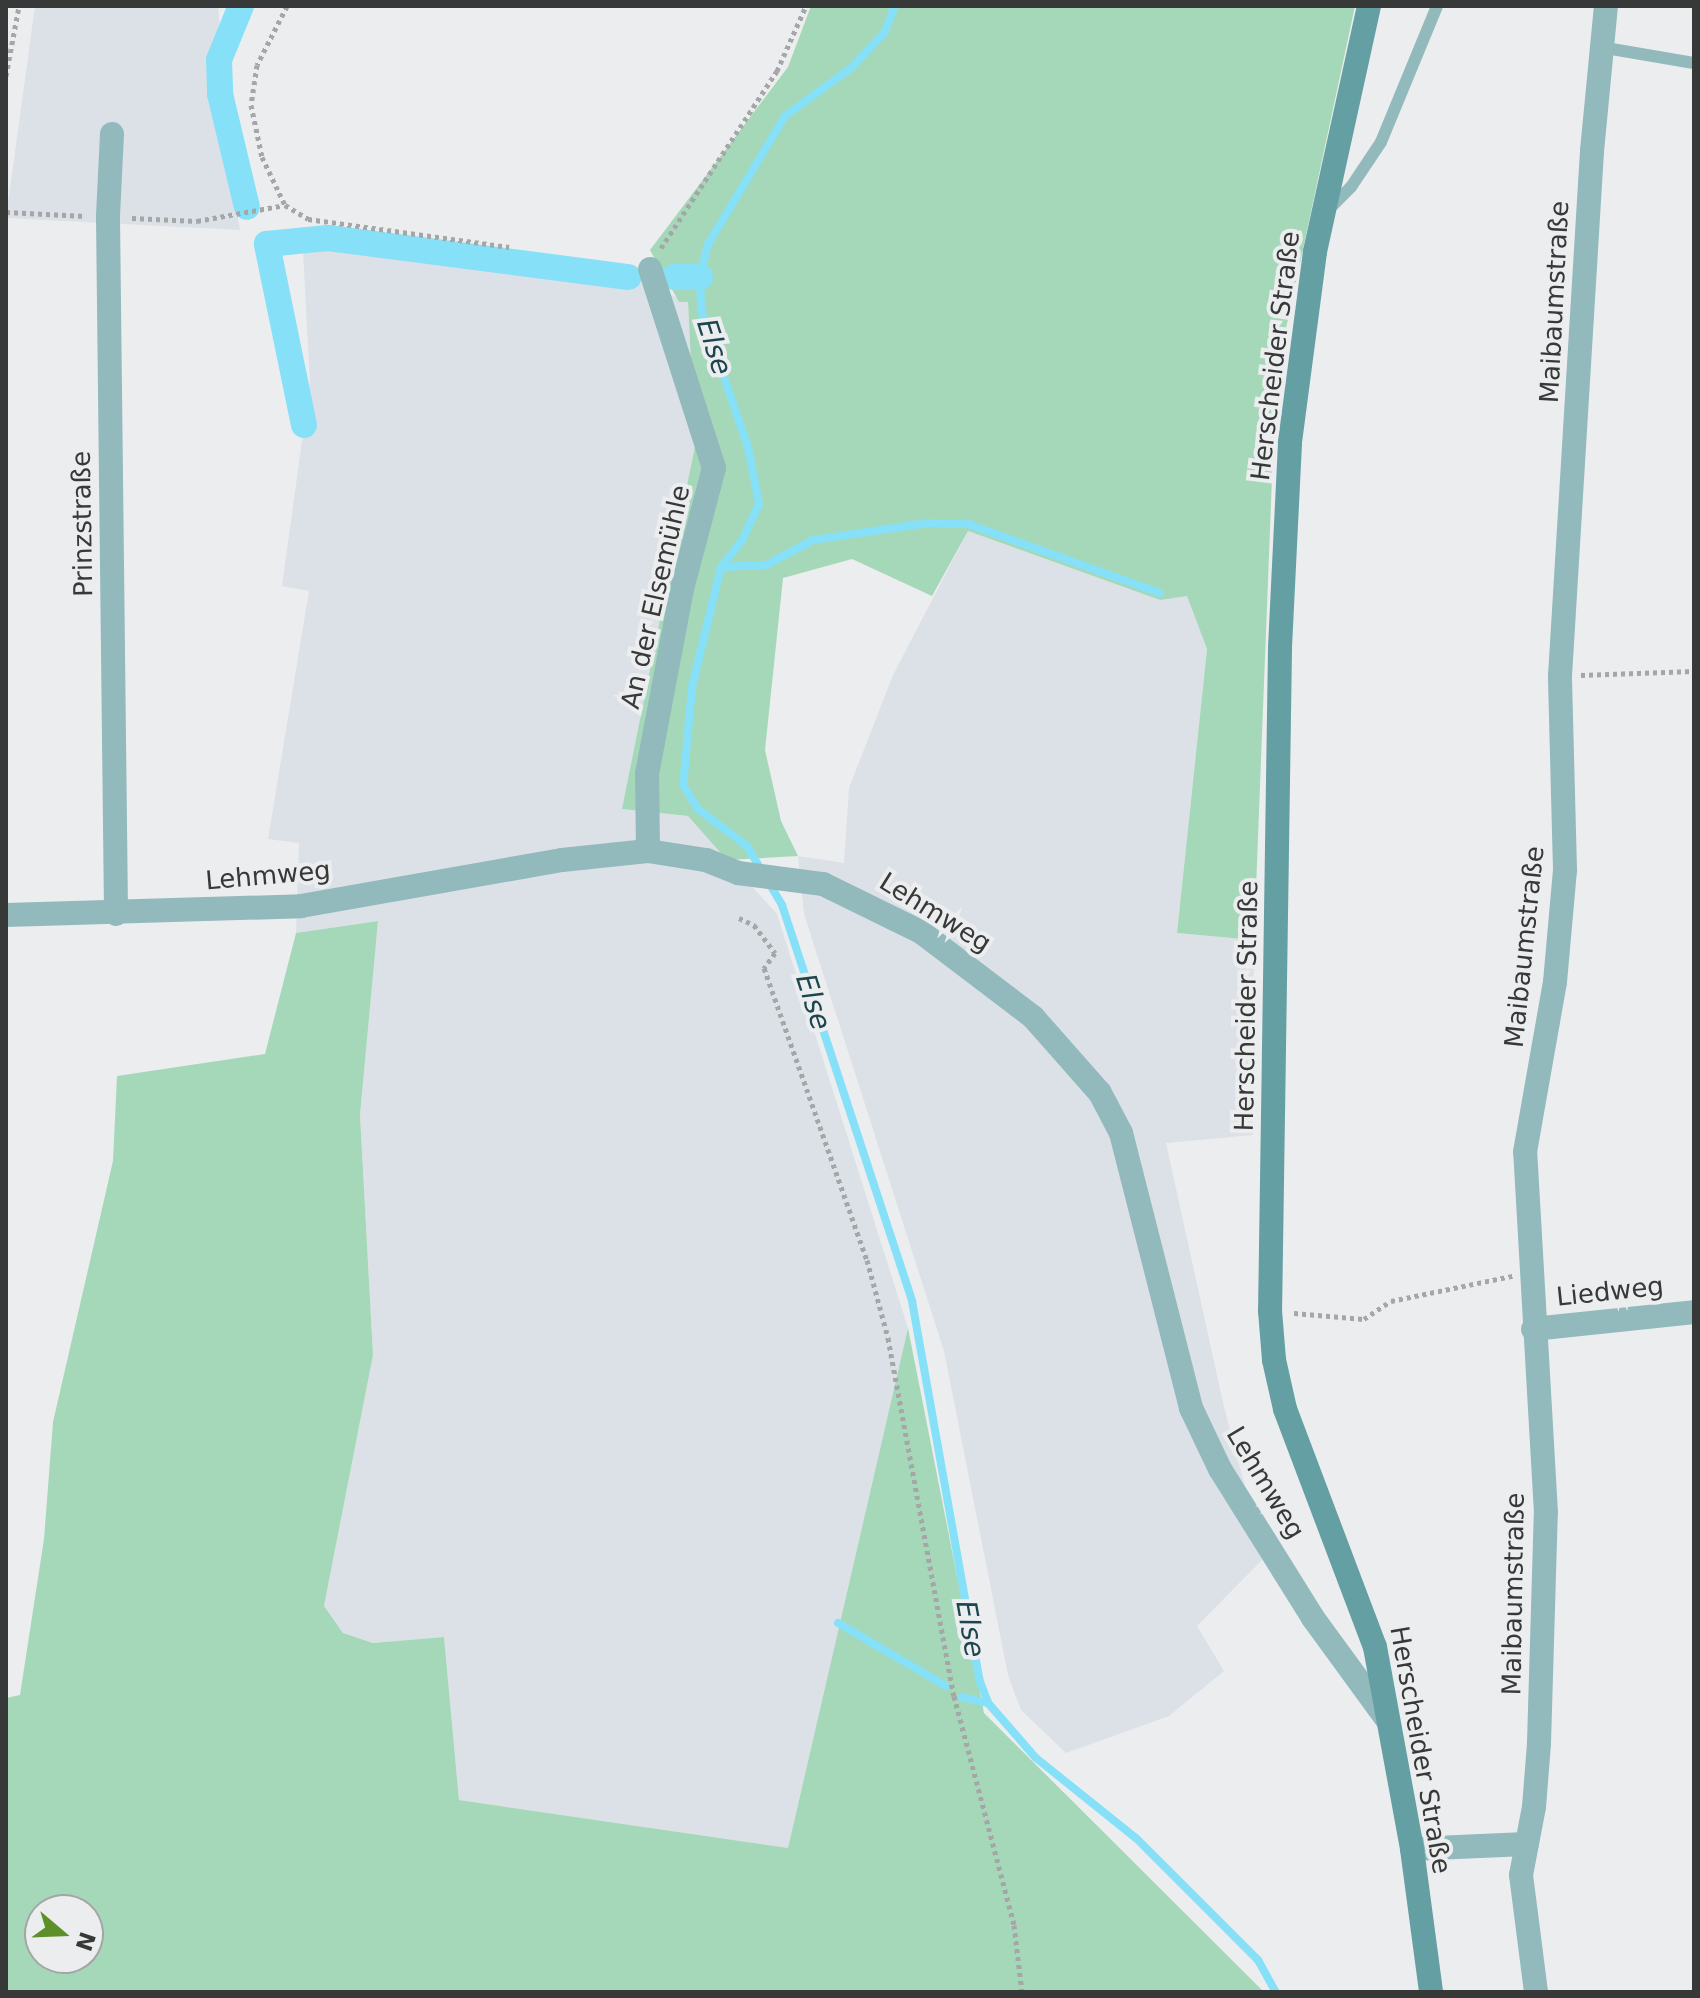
<!DOCTYPE html>
<html>
<head>
<meta charset="utf-8">
<style>
  body { margin:0 }
  #map { position:relative; width:1700px; height:1998px; overflow:hidden; background:#ecedee; font-family:"DejaVu Sans",sans-serif }
  div>[style] { position:absolute }
  .built>* { inset:0; background:#dbe1e7 }
  .green>* { inset:0; background:#a5d8b8 }
  .stream>* { height:8px; margin:-4px; padding:0 4px; transform-origin:4px; border-radius:4px; background:#86e0f8 }
  .canal>* { height:26px; margin:-13px; padding:0 13px; transform-origin:13px; border-radius:13px; background:#86e0f8 }
  .path>* { height:5px; margin-top:-2.5px; transform-origin:0; background:repeating-linear-gradient(90deg,#a5a6a7 0 4px,transparent 0 8px) }
  .lane>* { height:12px; margin:-6px; padding:0 6px; transform-origin:6px; border-radius:6px; background:#92b9bc }
  .street>* { height:24px; margin:-12px; padding:0 12px; transform-origin:12px; border-radius:12px; background:#92b9bc }
  .secondary>* { height:24px; margin:-12px; padding:0 12px; transform-origin:12px; border-radius:12px; background:#639fa3 }
  span { translate:-50% -50%; white-space:nowrap; text-align:center; line-height:1.15; -webkit-text-stroke:8px #ecedee; paint-order:stroke }
  .street-label { font-size:26px; color:#373838 }
  .water-label { font-size:28px; color:#1d4650; font-style:italic }
  .frame { position:absolute; inset:0; border:8px solid #373838; pointer-events:none }
  .north { position:absolute; left:24px; top:1894px; width:80px; height:80px; box-sizing:border-box; background:#ecedee; border:2px solid #a4a5a5; border-radius:50%; rotate:109deg; font-size:22px; font-weight:700; line-height:32px; text-align:center; color:#373838 }
  .north::after { content:''; display:block; margin:auto; width:28px; height:36px; background:#5d9029; clip-path:polygon(50% 0,100% 100%,50% 72%,0 100%) }
</style>
</head>
<body>
<div id="map">
  <div class="built">
    <i style="clip-path:polygon(35px 6px,218px 6px,220px 29px,209px 54px,240px 230px,6px 218px)"></i>
    <i style="clip-path:polygon(302px 232px,610px 268px,688px 302px,695px 446px,623px 809px,688px 816px,777px 914px,908px 1328px,788px 1848px,459px 1800px,444px 1637px,373px 1643px,343px 1633px,324px 1606px,373px 1355px,360px 1115px,378px 921px,296px 933px,299px 843px,268px 839px,309px 591px,282px 586px,310px 383px)"></i>
    <i style="clip-path:polygon(968px 531px,1160px 600px,1187px 595px,1207px 649px,1177px 933px,1254px 940px,1253px 1135px,1166px 1143px,1224px 1407px,1264px 1558px,1197px 1626px,1224px 1671px,1169px 1716px,1066px 1753px,1021px 1710px,1008px 1675px,944px 1351px,804px 914px,798px 856px,844px 863px,849px 788px,893px 675px)"></i>
  </div>
  <div class="green">
    <i style="clip-path:polygon(811px 6px,1355px 6px,1276px 375px,1254px 940px,1177px 933px,1207px 649px,1187px 596px,1160px 600px,968px 531px,932px 596px,852px 559px,783px 578px,765px 750px,781px 821px,798px 856px,727px 860px,688px 816px,622px 809px,695px 446px,688px 302px,679px 302px,650px 250px,788px 67px)"></i>
    <i style="clip-path:polygon(evenodd,378px 921px,360px 1115px,373px 1355px,324px 1606px,343px 1633px,373px 1643px,444px 1637px,459px 1800px,788px 1848px,908px 1328px,984px 1713px,1264px 1992px,6px 1992px,6px 1698px,20px 1695px,44px 1539px,53px 1422px,113px 1161px,117px 1076px,265px 1054px,296px 933px,378px 921px,88px 1910px,88px 1958px,40px 1958px,40px 1910px,88px 1910px)"></i>
  </div>
  <div class="stream">
    <i style="left:895px;top:6px;width:29px;rotate:112deg"></i>
    <i style="left:884px;top:33px;width:48px;rotate:133.3deg"></i>
    <i style="left:851px;top:68px;width:82px;rotate:144deg"></i>
    <i style="left:785px;top:116px;width:149px;rotate:121deg"></i>
    <i style="left:708px;top:244px;width:34px;rotate:104deg"></i>
    <i style="left:700px;top:277px;width:33px;rotate:88deg"></i>
    <i style="left:701px;top:310px;width:145px;rotate:71.1deg"></i>
    <i style="left:748px;top:447px;width:58px;rotate:79.1deg"></i>
    <i style="left:759px;top:504px;width:38px;rotate:115deg"></i>
    <i style="left:743px;top:539px;width:36px;rotate:128deg"></i>
    <i style="left:721px;top:567px;width:123px;rotate:103.6deg"></i>
    <i style="left:692px;top:687px;width:98px;rotate:95.2deg"></i>
    <i style="left:683px;top:785px;width:28px;rotate:58deg"></i>
    <i style="left:698px;top:809px;width:61px;rotate:37.1deg"></i>
    <i style="left:747px;top:846px;width:69px;rotate:59.3deg"></i>
    <i style="left:782px;top:905px;width:417px;rotate:71.8deg"></i>
    <i style="left:912px;top:1301px;width:384px;rotate:79.9deg"></i>
    <i style="left:979px;top:1679px;width:26px;rotate:69deg"></i>
    <i style="left:988px;top:1703px;width:73px;rotate:48.9deg"></i>
    <i style="left:1036px;top:1758px;width:128px;rotate:38.7deg"></i>
    <i style="left:1136px;top:1838px;width:173px;rotate:45deg"></i>
    <i style="left:1258px;top:1960px;width:37px;rotate:61deg"></i>
    <i style="left:721px;top:567px;width:45px;rotate:-2.5deg"></i>
    <i style="left:766px;top:565px;width:53px;rotate:-28deg"></i>
    <i style="left:813px;top:540px;width:116px;rotate:-8.4deg"></i>
    <i style="left:928px;top:523px;width:40px;rotate:1.4deg"></i>
    <i style="left:968px;top:524px;width:204px;rotate:19.8deg"></i>
    <i style="left:838px;top:1623px;width:125px;rotate:30.3deg"></i>
    <i style="left:962px;top:1697px;width:27px;rotate:13deg"></i>
  </div>
  <div class="canal">
    <i style="left:241px;top:6px;width:58px;rotate:112.2deg"></i>
    <i style="left:219px;top:60px;width:34px;rotate:88deg"></i>
    <i style="left:220px;top:94px;width:116px;rotate:76.6deg"></i>
    <i style="left:674px;top:277px;width:26px"></i>
    <i style="left:304px;top:425px;width:185px;rotate:-101.6deg"></i>
    <i style="left:267px;top:244px;width:61px;rotate:-5.6deg"></i>
    <i style="left:328px;top:238px;width:303px;rotate:7.4deg"></i>
  </div>
  <div class="path">
    <i style="left:287px;top:6px;width:66px;rotate:117deg"></i>
    <i style="left:257px;top:65px;width:40px;rotate:98.5deg"></i>
    <i style="left:251px;top:105px;width:53px;rotate:78.1deg"></i>
    <i style="left:262px;top:157px;width:53px;rotate:64.4deg"></i>
    <i style="left:285px;top:205px;width:27px;rotate:31deg"></i>
    <i style="left:308px;top:219px;width:203px;rotate:7.9deg"></i>
    <i style="left:6px;top:76px;width:71px;rotate:-79.5deg"></i>
    <i style="left:6px;top:212px;width:80px;rotate:2.9deg"></i>
    <i style="left:132px;top:218px;width:65px;rotate:2.6deg"></i>
    <i style="left:197px;top:221px;width:89px;rotate:-10.3deg"></i>
    <i style="left:661px;top:248px;width:212px;rotate:-56.8deg"></i>
    <i style="left:777px;top:71px;width:71px;rotate:-66deg"></i>
    <i style="left:1581px;top:675px;width:113px;rotate:-2deg"></i>
    <i style="left:739px;top:918px;width:17px;rotate:25deg"></i>
    <i style="left:754px;top:925px;width:35px;rotate:53deg"></i>
    <i style="left:775px;top:953px;width:19px;rotate:126deg"></i>
    <i style="left:764px;top:968px;width:310px;rotate:70.6deg"></i>
    <i style="left:867px;top:1260px;width:81px;rotate:74.9deg"></i>
    <i style="left:888px;top:1338px;width:364px;rotate:79.6deg"></i>
    <i style="left:954px;top:1696px;width:237px;rotate:75.3deg"></i>
    <i style="left:1014px;top:1925px;width:67px;rotate:83.2deg"></i>
    <i style="left:1294px;top:1313px;width:70px;rotate:4.9deg"></i>
    <i style="left:1364px;top:1319px;width:32px;rotate:-34deg"></i>
    <i style="left:1391px;top:1301px;width:124px;rotate:-11.7deg"></i>
  </div>
  <div class="lane">
    <i style="left:1600px;top:47px;width:95px;rotate:9.7deg"></i>
    <i style="left:1329px;top:209px;width:31px;rotate:-45deg"></i>
    <i style="left:1351px;top:187px;width:54px;rotate:-56.3deg"></i>
    <i style="left:1381px;top:142px;width:147px;rotate:-67.6deg"></i>
  </div>
  <div class="street">
    <i style="left:112px;top:134px;width:83px;rotate:92.8deg"></i>
    <i style="left:108px;top:217px;width:697px;rotate:89.34deg"></i>
    <i style="left:648px;top:851px;width:77px;rotate:-90.7deg"></i>
    <i style="left:647px;top:774px;width:188px;rotate:-79.3deg"></i>
    <i style="left:682px;top:589px;width:125px;rotate:-75.2deg"></i>
    <i style="left:714px;top:468px;width:209px;rotate:-107.8deg"></i>
    <i style="left:6px;top:915px;width:295px;rotate:-1.7deg"></i>
    <i style="left:301px;top:906px;width:265px;rotate:-10deg"></i>
    <i style="left:562px;top:860px;width:86px;rotate:-6deg"></i>
    <i style="left:648px;top:851px;width:59px;rotate:8.8deg"></i>
    <i style="left:706px;top:860px;width:35px;rotate:22deg"></i>
    <i style="left:738px;top:873px;width:86px;rotate:7.4deg"></i>
    <i style="left:823px;top:884px;width:109px;rotate:26.1deg"></i>
    <i style="left:921px;top:932px;width:141px;rotate:37.2deg"></i>
    <i style="left:1033px;top:1017px;width:101px;rotate:48.6deg"></i>
    <i style="left:1100px;top:1093px;width:45px;rotate:62.3deg"></i>
    <i style="left:1121px;top:1133px;width:284px;rotate:75.7deg"></i>
    <i style="left:1191px;top:1408px;width:68px;rotate:64.6deg"></i>
    <i style="left:1220px;top:1469px;width:176px;rotate:58deg"></i>
    <i style="left:1313px;top:1618px;width:124px;rotate:53.9deg"></i>
    <i style="left:1533px;top:1329px;width:162px;rotate:-6deg"></i>
    <i style="left:1412px;top:1849px;width:115px;rotate:-2.5deg"></i>
    <i style="left:1536px;top:1992px;width:118px;rotate:-97.3deg"></i>
    <i style="left:1521px;top:1875px;width:69px;rotate:-79.2deg"></i>
    <i style="left:1534px;top:1807px;width:64px;rotate:-85.5deg"></i>
    <i style="left:1539px;top:1743px;width:230px;rotate:-88.3deg"></i>
    <i style="left:1546px;top:1513px;width:362px;rotate:-93.3deg"></i>
    <i style="left:1525px;top:1152px;width:173px;rotate:-80deg"></i>
    <i style="left:1555px;top:982px;width:112px;rotate:-84.9deg"></i>
    <i style="left:1565px;top:870px;width:194px;rotate:-91.5deg"></i>
    <i style="left:1560px;top:676px;width:526px;rotate:-86.51deg"></i>
    <i style="left:1592px;top:151px;width:146px;rotate:-84.5deg"></i>
  </div>
  <div class="secondary">
    <i style="left:1369px;top:6px;width:252px;rotate:102.4deg"></i>
    <i style="left:1315px;top:252px;width:193px;rotate:97.5deg"></i>
    <i style="left:1290px;top:443px;width:205px;rotate:92.8deg"></i>
    <i style="left:1280px;top:648px;width:663px;rotate:90.86deg"></i>
    <i style="left:1270px;top:1311px;width:49px;rotate:85.3deg"></i>
    <i style="left:1274px;top:1360px;width:50px;rotate:77.3deg"></i>
    <i style="left:1285px;top:1409px;width:254px;rotate:69.3deg"></i>
    <i style="left:1375px;top:1647px;width:205px;rotate:79.6deg"></i>
    <i style="left:1412px;top:1849px;width:144px;rotate:82.4deg"></i>
  </div>
  <div class="street-label">
    <span style="left:1555px;top:302px;rotate:-87deg">Maibaumstraße</span>
    <span style="left:1276px;top:356px;rotate:-83deg">Herscheider Straße</span>
    <span style="left:83px;top:524px;rotate:-91deg">Prinzstraße</span>
    <span style="left:656px;top:597px;rotate:-77deg">An der Elsemühle</span>
    <span style="left:268px;top:876px;rotate:-5deg">Lehmweg</span>
    <span style="left:935px;top:913px;rotate:32deg">Lehmweg</span>
    <span style="left:1525px;top:947px;rotate:-84deg">Maibaumstraße</span>
    <span style="left:1247px;top:1006px;rotate:-89deg">Herscheider Straße</span>
    <span style="left:1610px;top:1292px;rotate:-6deg">Liedweg</span>
    <span style="left:1265px;top:1483px;rotate:59deg">Lehmweg</span>
    <span style="left:1514px;top:1594px;rotate:-89deg">Maibaumstraße</span>
    <span style="left:1420px;top:1750px;rotate:80deg">Herscheider Straße</span>
  </div>
  <div class="water-label">
    <span style="left:714px;top:347px;rotate:72deg">Else</span>
    <span style="left:813px;top:1002px;rotate:72deg">Else</span>
    <span style="left:970px;top:1629px;rotate:80deg">Else</span>
  </div>
  <div class="frame"></div>
  <div class="north">N</div>
</div>
</body>
</html>
